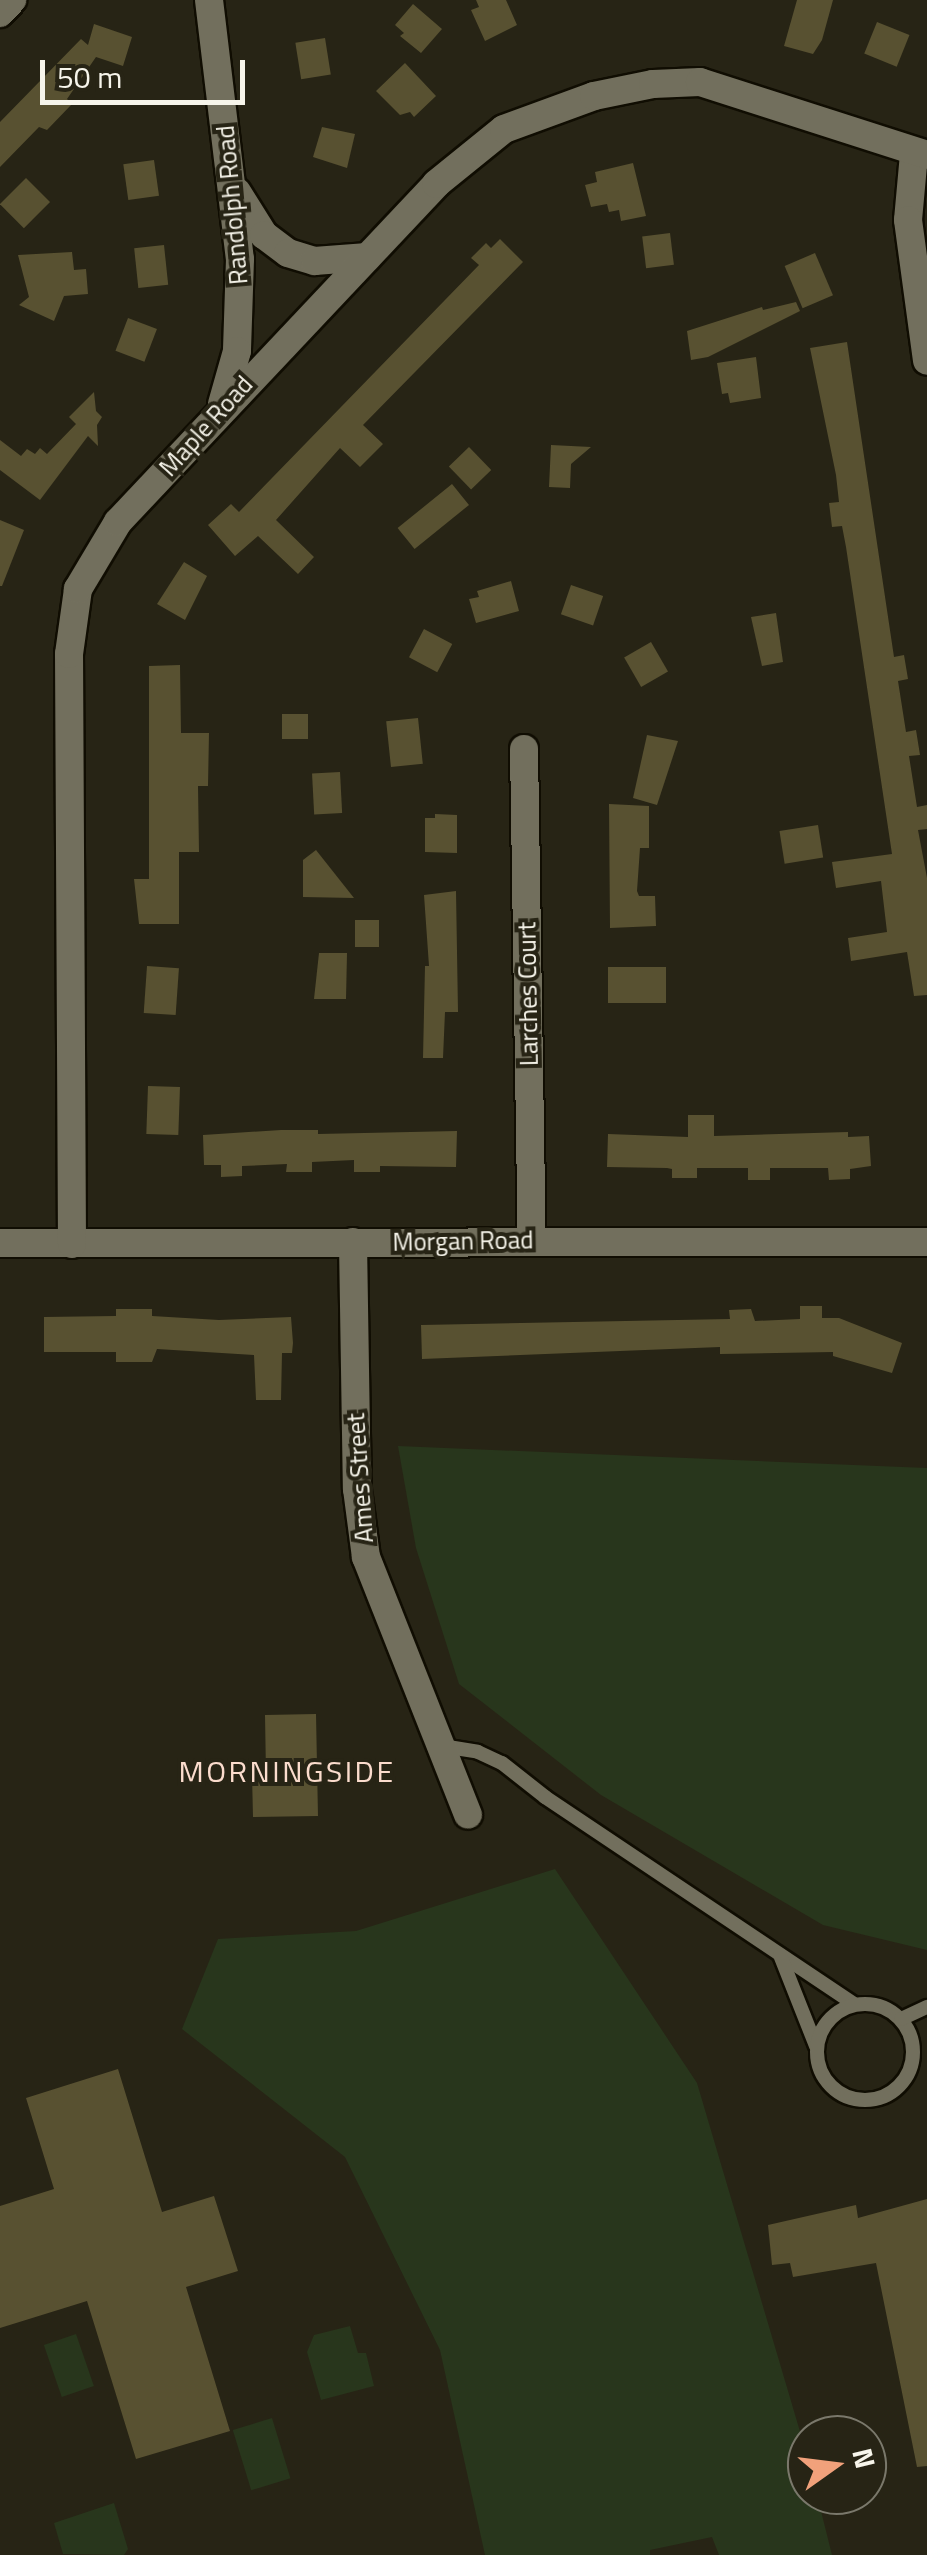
<!DOCTYPE html>
<html>
<head>
<meta charset="utf-8">
<style>
  body { margin:0 }
  #map { position:relative; width:927px; height:2555px; overflow:hidden; background:#272415; font-family:"Titillium Web",sans-serif }
  div>[style] { position:absolute }
  .green>* { inset:0; background:#28361c; transform-origin:0 0 }
  .building>* { inset:0; background:#585131; transform-origin:0 0 }
  .roads { filter:drop-shadow(2px 0 #100d02) drop-shadow(-2px 0 #100d02) drop-shadow(0 2px #100d02) drop-shadow(0 -2px #100d02) }
  .lane>* { height:14px; margin:-7px; padding:0 7px; transform-origin:7px; border-radius:7px; background:#726f5d }
  .lane>.ring { margin:-7px; padding:0; box-sizing:content-box; background:none; border:14px solid #726f5d; border-radius:50% }
  .street>* { height:28px; margin:-14px; padding:0 14px; transform-origin:14px; border-radius:14px; background:#726f5d }
  span { translate:-50% -50%; white-space:nowrap; text-align:center; line-height:1.15; -webkit-text-stroke:8px #272415; paint-order:stroke }
  .street-label { font-size:25px; color:#f7f5eb }
  .quarter-label { font-size:30px; color:#fbdccd; letter-spacing:2.5px }
  .north { position:absolute; left:787px; top:2415px; width:100px; height:100px; box-sizing:border-box; background:#272415; border:2px solid #7a786b; border-radius:50%; rotate:76deg; font-size:28px; font-weight:700; line-height:40px; text-align:center; color:#f7f5eb }
  .north::after { content:''; display:block; margin:auto; width:35px; height:45px; background:#f1a17b; clip-path:polygon(50% 0,100% 100%,50% 72%,0 100%) }
  .scale { position:absolute; left:40px; top:60px; width:205px; height:45px; box-sizing:border-box; border:5px solid #f7f5eb; border-top:0; padding-left:12px; font-size:30px; line-height:35px; white-space:nowrap; color:#f7f5eb; -webkit-text-stroke:8px #272415; paint-order:stroke }
</style>
</head>
<body>
<div id="map">
  <div class="green">
    <i style="clip-path:polygon(398px 1446px,927px 1468px,927px 1950px,823px 1925px,601px 1795px,459px 1684px,416px 1548px)"></i>
    <i style="clip-path:polygon(555px 1869px,697px 2083px,804px 2445px,807px 2495px,817px 2495px,832px 2555px,719px 2555px,712px 2537px,650px 2550px,650px 2555px,485px 2555px,440px 2350px,345px 2157px,182px 2029px,218px 1939px,356px 1931px)"></i>
    <i style="clip-path:polygon(350px 2326px,358px 2353px,366px 2353px,374px 2386px,321px 2400px,307px 2352px,314px 2335px)"></i>
    <i style="left:76px;top:2334px;width:55px;height:34px;rotate:71deg"></i>
    <i style="left:272px;top:2418px;width:63px;height:41px;rotate:73deg"></i>
    <i style="clip-path:polygon(114px 2503px,128px 2549px,124px 2555px,63px 2554px,54px 2523px)"></i>
  </div>
  <div class="building">
    <i style="clip-path:polygon(476px 0,506px 0,517px 25px,485px 41px,471px 10px,479px 7px)"></i>
    <i style="clip-path:polygon(797px 0,833px 0,822px 40px,813px 54px,784px 46px)"></i>
    <i style="clip-path:polygon(413px 4px,442px 29px,421px 53px,400px 36px,404px 33px,395px 25px)"></i>
    <i style="left:877px;top:22px;width:35px;height:34px;rotate:22deg"></i>
    <i style="clip-path:polygon(94px 24px,132px 37px,123px 66px,96px 57px,67px 99px,72px 104px,47px 130px,39px 127px,0 167px,0 122px,81px 39px,88px 45px)"></i>
    <i style="left:325px;top:38px;width:37px;height:30px;rotate:81deg"></i>
    <i style="clip-path:polygon(405px 63px,436px 96px,414px 117px,410px 112px,400px 115px,376px 91px)"></i>
    <i style="clip-path:polygon(322px 127px,355px 134px,347px 168px,313px 157px)"></i>
    <i style="left:154px;top:160px;width:36px;height:31px;rotate:82deg"></i>
    <i style="clip-path:polygon(633px 163px,646px 216px,621px 221px,619px 210px,609px 212px,607px 204px,591px 207px,585px 185px,597px 182px,595px 172px)"></i>
    <i style="left:26px;top:178px;width:34px;height:37px;rotate:45deg"></i>
    <i style="left:670px;top:233px;width:32px;height:28px;rotate:83deg"></i>
    <i style="clip-path:polygon(500px 239px,523px 262px,363px 425px,383px 444px,360px 467px,340px 448px,276px 520px,314px 557px,298px 574px,258px 536px,235px 556px,208px 525px,231px 504px,239px 512px,479px 265px,471px 258px,486px 243px,491px 248px)"></i>
    <i style="left:164px;top:245px;width:40px;height:30px;rotate:84deg"></i>
    <i style="clip-path:polygon(72px 252px,74px 270px,86px 269px,88px 294px,64px 296px,54px 321px,19px 305px,29px 297px,18px 255px)"></i>
    <i style="left:815px;top:253px;width:46px;height:33px;rotate:67deg"></i>
    <i style="clip-path:polygon(796px 302px,800px 311px,708px 357px,691px 360px,687px 331px,762px 307px,763px 310px)"></i>
    <i style="left:128px;top:318px;width:31px;height:35px;rotate:21deg"></i>
    <i style="clip-path:polygon(847px 342px,894px 657px,904px 655px,908px 679px,898px 681px,906px 732px,916px 730px,920px 755px,909px 756px,917px 807px,927px 805px,927px 829px,918px 830px,927px 878px,927px 995px,914px 996px,907px 952px,851px 961px,848px 938px,887px 932px,881px 881px,836px 888px,832px 862px,892px 854px,846px 547px,842px 526px,832px 527px,829px 503px,839px 502px,836px 475px,810px 348px)"></i>
    <i style="clip-path:polygon(756px 357px,761px 398px,730px 403px,728px 393px,722px 394px,717px 363px)"></i>
    <i style="clip-path:polygon(94px 392px,96px 411px,102px 417px,97px 425px,98px 446px,88px 436px,40px 500px,0 470px,0 440px,21px 456px,27px 449px,35px 454px,40px 448px,47px 454px,76px 424px,69px 417px)"></i>
    <i style="clip-path:polygon(551px 445px,591px 447px,571px 464px,570px 488px,549px 487px)"></i>
    <i style="left:469px;top:447px;width:32px;height:28px;rotate:46deg"></i>
    <i style="left:452px;top:484px;width:27px;height:70px;rotate:51deg"></i>
    <i style="clip-path:polygon(0 520px,24px 530px,2px 586px,0 586px)"></i>
    <i style="clip-path:polygon(184px 562px,207px 576px,185px 620px,157px 604px)"></i>
    <i style="clip-path:polygon(511px 581px,519px 611px,476px 623px,469px 599px,479px 597px,477px 591px)"></i>
    <i style="left:571px;top:585px;width:34px;height:31px;rotate:19deg"></i>
    <i style="clip-path:polygon(776px 613px,783px 662px,762px 666px,751px 617px)"></i>
    <i style="left:424px;top:629px;width:32px;height:32px;rotate:28deg"></i>
    <i style="left:651px;top:642px;width:34px;height:31px;rotate:60deg"></i>
    <i style="clip-path:polygon(180px 665px,181px 733px,209px 733px,208px 786px,198px 786px,199px 852px,179px 852px,179px 924px,139px 924px,134px 879px,149px 879px,149px 666px)"></i>
    <i style="left:282px;top:714px;width:26px;height:25px"></i>
    <i style="left:418px;top:718px;width:46px;height:32px;rotate:84deg"></i>
    <i style="clip-path:polygon(647px 735px,678px 741px,657px 805px,633px 798px)"></i>
    <i style="left:340px;top:772px;width:41px;height:28px;rotate:87deg"></i>
    <i style="clip-path:polygon(609px 804px,649px 806px,649px 848px,640px 848px,637px 891px,639px 896px,655px 896px,656px 926px,610px 928px)"></i>
    <i style="clip-path:polygon(435px 814px,457px 815px,457px 853px,425px 852px,425px 818px,435px 818px)"></i>
    <i style="left:818px;top:825px;width:33px;height:39px;rotate:81deg"></i>
    <i style="clip-path:polygon(316px 850px,354px 898px,303px 897px,303px 860px)"></i>
    <i style="clip-path:polygon(456px 891px,458px 1012px,445px 1012px,443px 1058px,423px 1058px,425px 966px,429px 966px,424px 895px)"></i>
    <i style="left:355px;top:920px;width:24px;height:27px"></i>
    <i style="clip-path:polygon(319px 953px,347px 953px,346px 999px,314px 999px)"></i>
    <i style="left:147px;top:966px;width:32px;height:47px;rotate:4deg"></i>
    <i style="left:666px;top:967px;width:36px;height:58px;rotate:90deg"></i>
    <i style="left:148px;top:1086px;width:32px;height:48px;rotate:2deg"></i>
    <i style="clip-path:polygon(688px 1115px,714px 1115px,714px 1136px,848px 1132px,848px 1137px,869px 1136px,871px 1166px,850px 1169px,850px 1179px,829px 1180px,828px 1168px,770px 1168px,770px 1180px,748px 1180px,748px 1168px,697px 1168px,697px 1178px,672px 1178px,672px 1169px,667px 1168px,607px 1167px,608px 1134px,688px 1137px)"></i>
    <i style="clip-path:polygon(281px 1130px,318px 1130px,318px 1134px,457px 1131px,456px 1167px,380px 1166px,380px 1172px,354px 1172px,354px 1160px,312px 1162px,312px 1172px,286px 1172px,287px 1164px,242px 1166px,242px 1176px,221px 1177px,221px 1165px,204px 1165px,203px 1135px)"></i>
    <i style="clip-path:polygon(800px 1306px,822px 1306px,822px 1318px,839px 1318px,902px 1343px,892px 1373px,833px 1356px,833px 1352px,720px 1354px,720px 1347px,422px 1359px,421px 1325px,730px 1319px,729px 1310px,751px 1309px,755px 1321px,800px 1319px)"></i>
    <i style="clip-path:polygon(116px 1309px,152px 1309px,152px 1316px,219px 1320px,291px 1317px,293px 1343px,292px 1353px,282px 1353px,281px 1400px,256px 1400px,254px 1355px,157px 1349px,152px 1362px,116px 1362px,116px 1352px,44px 1352px,44px 1317px,116px 1316px)"></i>
    <i style="clip-path:polygon(316px 1714px,318px 1816px,253px 1817px,252px 1775px,266px 1775px,265px 1715px)"></i>
    <i style="clip-path:polygon(118px 2069px,162px 2212px,214px 2196px,238px 2271px,186px 2287px,230px 2431px,136px 2459px,87px 2301px,0 2328px,0 2206px,54px 2189px,26px 2098px)"></i>
    <i style="clip-path:polygon(927px 2199px,927px 2466px,917px 2467px,876px 2263px,793px 2277px,790px 2263px,772px 2265px,768px 2225px,856px 2205px,858px 2218px)"></i>
  </div>
  <div class="roads">
    <div class="lane">
      <i style="left:442px;top:1746px;width:36px;rotate:9deg"></i>
      <i style="left:478px;top:1752px;width:26px;rotate:25deg"></i>
      <i style="left:502px;top:1763px;width:55px;rotate:38.3deg"></i>
      <i style="left:545px;top:1797px;width:372px;rotate:33.8deg"></i>
      <i style="left:780px;top:1955px;width:98px;rotate:68.4deg"></i>
      <i class="ring" style="left:817px;top:2004px;width:82px;height:82px"></i>
      <i style="left:901px;top:2019px;width:29px;rotate:-25deg"></i>
    </div>
    <div class="street">
      <i style="left:209px;top:0;width:261px;rotate:83.2deg"></i>
      <i style="left:240px;top:259px;width:92px;rotate:91.9deg"></i>
      <i style="left:237px;top:351px;width:55px;rotate:105.8deg"></i>
      <i style="left:0;top:13px;width:18px;rotate:-47deg"></i>
      <i style="left:914px;top:154px;width:66px;rotate:95.2deg"></i>
      <i style="left:908px;top:220px;width:142px;rotate:82.3deg"></i>
      <i style="left:237px;top:192px;width:51px;rotate:57.9deg"></i>
      <i style="left:264px;top:235px;width:30px;rotate:37deg"></i>
      <i style="left:288px;top:253px;width:28px;rotate:17deg"></i>
      <i style="left:315px;top:261px;width:52px;rotate:-4.4deg"></i>
      <i style="left:524px;top:749px;width:491px;rotate:89.1deg"></i>
      <i style="left:353px;top:1242px;width:247px;rotate:89.1deg"></i>
      <i style="left:357px;top:1489px;width:69px;rotate:82.5deg"></i>
      <i style="left:366px;top:1557px;width:277px;rotate:68.4deg"></i>
      <i style="left:0;top:1243px;width:927px;rotate:-0.06deg"></i>
      <i style="left:72px;top:1244px;width:590px;rotate:-90.29deg"></i>
      <i style="left:69px;top:654px;width:66px;rotate:-82.1deg"></i>
      <i style="left:78px;top:589px;width:78px;rotate:-59.2deg"></i>
      <i style="left:118px;top:522px;width:464px;rotate:-46.7deg"></i>
      <i style="left:436px;top:184px;width:87px;rotate:-39deg"></i>
      <i style="left:504px;top:129px;width:96px;rotate:-20.1deg"></i>
      <i style="left:594px;top:96px;width:60px;rotate:-11.5deg"></i>
      <i style="left:653px;top:84px;width:47px;rotate:-2.4deg"></i>
      <i style="left:700px;top:82px;width:238px;rotate:17.8deg"></i>
    </div>
  </div>
  <div class="street-label">
    <span style="left:232px;top:205px;rotate:-95deg">Randolph Road</span>
    <span style="left:206px;top:426px;rotate:-48deg">Maple Road</span>
    <span style="left:528px;top:994px;rotate:-91deg">Larches Court</span>
    <span style="left:463px;top:1241px;rotate:-1deg">Morgan Road</span>
    <span style="left:360px;top:1478px;rotate:-94deg">Ames Street</span>
  </div>
  <div class="quarter-label">
    <span style="left:287px;top:1771px">MORNINGSIDE</span>
  </div>
  <div class="north">N</div>
  <div class="scale">50 m</div>
</div>
</body>
</html>
